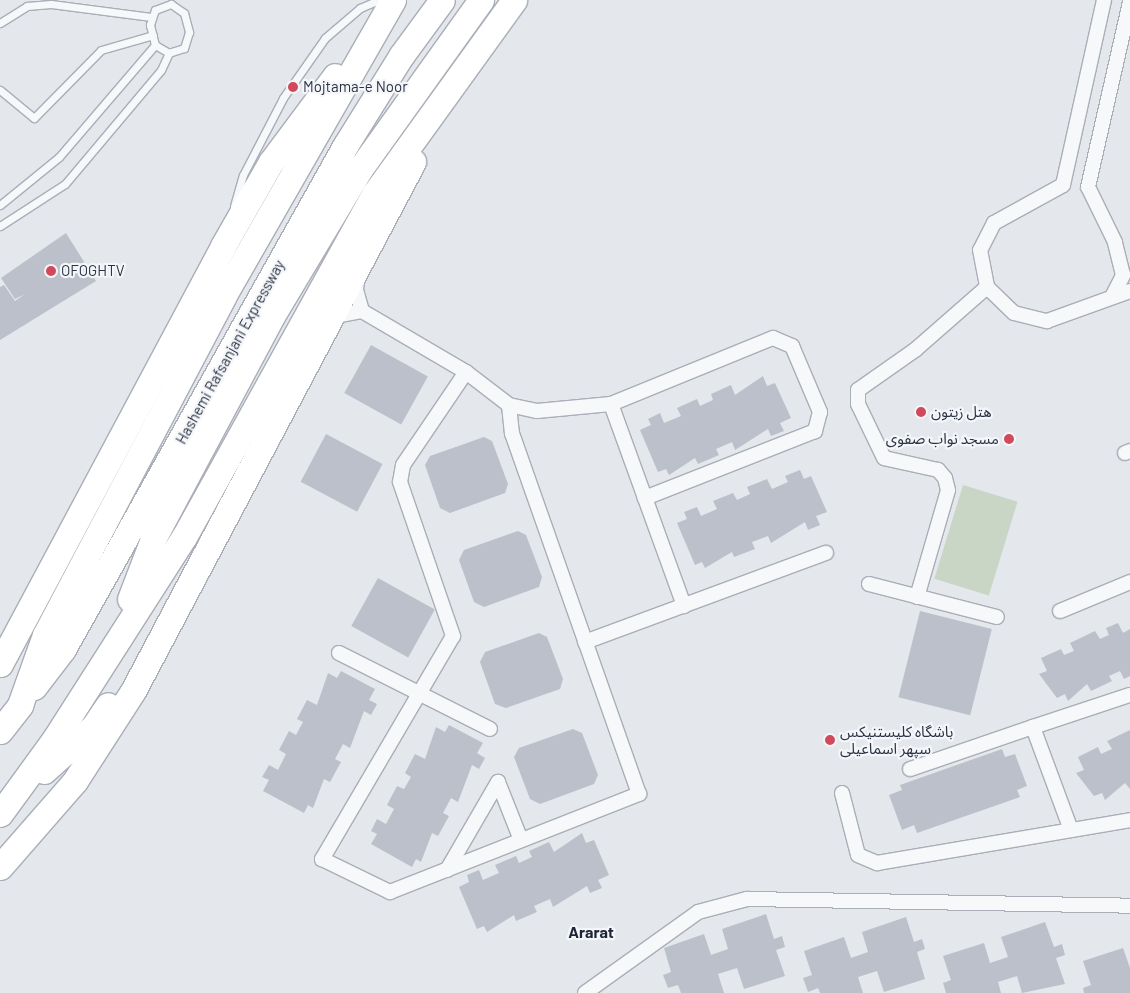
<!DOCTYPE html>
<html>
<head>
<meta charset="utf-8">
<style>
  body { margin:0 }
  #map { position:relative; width:1130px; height:993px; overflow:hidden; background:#e4e7ec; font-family:Barlow,"Noto Sans Arabic",sans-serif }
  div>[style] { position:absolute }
  .green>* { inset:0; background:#c9d6c5; transform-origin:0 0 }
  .building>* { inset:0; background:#bbc0ca; transform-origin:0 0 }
  .roads { filter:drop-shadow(1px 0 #a9aeb7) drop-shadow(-1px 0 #a9aeb7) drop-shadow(0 1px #a9aeb7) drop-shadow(0 -1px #a9aeb7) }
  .lane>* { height:7px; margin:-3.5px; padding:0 3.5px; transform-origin:3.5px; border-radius:3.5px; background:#f7f8fa }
  .street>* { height:14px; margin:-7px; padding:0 7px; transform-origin:7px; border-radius:7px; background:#f7f8fa }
  .highway>* { height:25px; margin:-12.5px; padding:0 12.5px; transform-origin:12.5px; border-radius:12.5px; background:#fff }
  .dots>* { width:14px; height:14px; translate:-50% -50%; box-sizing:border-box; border:2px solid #f4f6f9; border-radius:50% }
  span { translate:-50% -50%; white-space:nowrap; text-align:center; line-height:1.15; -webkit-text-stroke:4.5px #f4f6f9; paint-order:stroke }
  .poi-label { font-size:15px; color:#2b3445 }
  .left { translate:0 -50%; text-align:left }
  .right { translate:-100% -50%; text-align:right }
  .street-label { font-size:15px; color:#2b3445 }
  .neighbourhood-label { font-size:16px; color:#1d2536; font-weight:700 }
</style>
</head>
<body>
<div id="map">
  <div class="green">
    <i style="left:963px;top:485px;width:57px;height:98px;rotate:17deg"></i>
  </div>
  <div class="building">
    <i style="clip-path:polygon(66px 233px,96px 281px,0 340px,0 287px,4px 285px,15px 301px,25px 294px,15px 299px,1px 278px)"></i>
    <i style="left:371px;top:345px;width:65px;height:55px;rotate:29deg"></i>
    <i style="clip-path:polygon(763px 376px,767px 386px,775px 383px,791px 418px,780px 423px,784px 431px,771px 436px,768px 429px,735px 450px,732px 442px,716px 449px,719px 455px,698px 464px,695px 458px,669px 475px,666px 469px,658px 472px,640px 430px,651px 425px,648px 419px,660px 413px,664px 423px,681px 416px,677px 408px,697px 399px,700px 406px,713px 400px,711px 394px,731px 385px,735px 395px)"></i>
    <i style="left:326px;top:434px;width:64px;height:54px;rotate:28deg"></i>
    <i style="clip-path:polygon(484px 437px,492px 441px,508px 484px,505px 493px,450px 513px,440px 508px,425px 465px,430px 456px)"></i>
    <i style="clip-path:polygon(800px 470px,804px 479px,811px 476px,827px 512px,816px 516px,820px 525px,808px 530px,805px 522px,771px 543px,768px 536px,752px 542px,755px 549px,734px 557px,732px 552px,705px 568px,702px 562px,695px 565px,677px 523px,687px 519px,684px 512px,697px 507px,701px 516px,717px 509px,713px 501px,733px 493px,737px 500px,750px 494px,747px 487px,767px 479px,772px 489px,788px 482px,785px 476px)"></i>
    <i style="clip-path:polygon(518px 531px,526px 535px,542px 577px,539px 587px,484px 607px,474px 602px,459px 560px,464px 550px)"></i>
    <i style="left:378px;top:578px;width:65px;height:55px;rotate:29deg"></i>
    <i style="left:920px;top:611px;width:74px;height:89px;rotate:14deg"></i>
    <i style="clip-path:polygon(1118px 623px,1123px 633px,1130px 629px,1130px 676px,1124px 679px,1120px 671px,1109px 676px,1112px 681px,1091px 691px,1087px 684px,1068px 701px,1065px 694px,1057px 698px,1039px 674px,1047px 671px,1041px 658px,1061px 649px,1064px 655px,1074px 651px,1070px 643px,1095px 631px,1100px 639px,1109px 635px,1106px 628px)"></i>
    <i style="clip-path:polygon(539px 633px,547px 637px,563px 679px,560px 689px,506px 708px,495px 704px,480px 662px,485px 652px)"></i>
    <i style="clip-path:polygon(341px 671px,375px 689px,369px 700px,377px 704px,371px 715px,364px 711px,350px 748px,343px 744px,335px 759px,341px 762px,330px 782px,324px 779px,313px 808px,308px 805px,304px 813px,263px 791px,269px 780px,262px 777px,269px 765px,278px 770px,286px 754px,279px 750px,289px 731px,296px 735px,303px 722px,297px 719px,307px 700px,317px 705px,328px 673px,337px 678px)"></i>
    <i style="clip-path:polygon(449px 725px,483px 743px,477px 753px,485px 758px,479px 769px,472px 765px,458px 802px,451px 798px,443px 813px,449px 816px,438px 836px,432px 833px,421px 862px,416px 859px,412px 867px,371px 844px,377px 834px,371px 831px,377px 819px,386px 824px,394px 809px,387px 805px,397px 786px,404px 789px,411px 777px,405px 773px,415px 754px,425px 759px,436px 727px,445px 732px)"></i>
    <i style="clip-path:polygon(573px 729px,582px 733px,598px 775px,594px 784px,540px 804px,530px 799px,514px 757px,519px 748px)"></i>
    <i style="clip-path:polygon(1130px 730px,1130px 789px,1125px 783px,1105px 800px,1102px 793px,1094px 796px,1076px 773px,1084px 770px,1078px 757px,1098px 747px,1101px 754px,1112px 749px,1107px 741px)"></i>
    <i style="clip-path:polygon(1002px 749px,1005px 757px,1015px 754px,1027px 786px,1017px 790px,1020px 797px,917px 833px,914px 825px,902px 830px,889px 795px,902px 790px,900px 785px)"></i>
    <i style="clip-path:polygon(582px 833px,586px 843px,594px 840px,609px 875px,598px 880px,602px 888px,590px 893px,587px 886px,553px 907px,550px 899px,534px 906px,537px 912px,516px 921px,514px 915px,487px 932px,484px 926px,477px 929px,459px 887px,469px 882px,467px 875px,479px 870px,483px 880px,499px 873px,495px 865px,516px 856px,519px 863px,532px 857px,529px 851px,549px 842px,554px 852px)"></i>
    <i style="clip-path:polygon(766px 914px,774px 939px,782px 936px,785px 947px,776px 950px,785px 976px,744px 989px,737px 968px,718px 974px,724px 993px,681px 993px,678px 985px,668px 988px,663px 975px,671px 972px,664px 948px,704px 934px,711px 955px,728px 949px,722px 929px)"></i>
    <i style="clip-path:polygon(906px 917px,914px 942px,922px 939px,925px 949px,917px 952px,925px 979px,884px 992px,877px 971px,858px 977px,863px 993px,820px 993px,818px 988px,808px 992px,803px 978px,812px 975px,804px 951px,844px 937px,851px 958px,868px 952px,862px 932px)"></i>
    <i style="clip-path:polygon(1045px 922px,1054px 947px,1062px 944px,1065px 955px,1056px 958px,1065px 984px,1022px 993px,1017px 976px,998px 982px,1001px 993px,946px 993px,943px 983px,951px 980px,943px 956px,984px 943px,990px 963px,1008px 957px,1001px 937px)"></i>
    <i style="clip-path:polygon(1123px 948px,1130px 968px,1130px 993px,1084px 993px,1083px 988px,1091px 985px,1083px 961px)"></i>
  </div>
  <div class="roads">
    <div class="lane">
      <i style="left:171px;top:4px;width:16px;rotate:35deg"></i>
      <i style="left:184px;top:13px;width:20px;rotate:75deg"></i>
      <i style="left:189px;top:32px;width:17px;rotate:107deg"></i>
      <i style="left:184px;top:48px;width:16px;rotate:162deg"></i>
      <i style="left:169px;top:53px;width:16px;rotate:-150deg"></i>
      <i style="left:155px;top:45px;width:21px;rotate:-104deg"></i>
      <i style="left:150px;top:25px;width:16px;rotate:-72deg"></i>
      <i style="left:155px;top:10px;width:17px;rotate:-21deg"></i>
      <i style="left:0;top:23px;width:32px;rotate:-32deg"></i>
      <i style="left:27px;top:6px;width:24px;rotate:-5deg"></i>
      <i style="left:51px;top:4px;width:101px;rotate:7.4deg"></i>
      <i style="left:0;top:90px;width:44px;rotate:39.5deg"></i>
      <i style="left:34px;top:118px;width:95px;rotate:-45.4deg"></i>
      <i style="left:101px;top:50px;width:54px;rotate:-16.1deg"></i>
      <i style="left:0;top:205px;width:76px;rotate:-39.1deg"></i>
      <i style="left:59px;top:157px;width:148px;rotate:-49.4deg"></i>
      <i style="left:234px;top:206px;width:32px;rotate:-74deg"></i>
      <i style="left:243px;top:175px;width:87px;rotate:-62.5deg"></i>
      <i style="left:283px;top:98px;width:73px;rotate:-55deg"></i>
      <i style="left:325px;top:38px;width:46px;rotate:-40.6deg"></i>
      <i style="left:360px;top:8px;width:21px;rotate:-23deg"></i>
      <i style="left:0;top:226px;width:77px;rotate:-32.9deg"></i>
      <i style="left:65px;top:184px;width:149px;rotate:-49.9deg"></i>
      <i style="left:161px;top:70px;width:19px;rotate:-65deg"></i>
    </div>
    <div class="street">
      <i style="left:1104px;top:0;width:189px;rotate:102.5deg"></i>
      <i style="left:1063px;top:185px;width:79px;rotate:151.2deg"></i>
      <i style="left:994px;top:223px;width:30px;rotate:117deg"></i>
      <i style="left:980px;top:250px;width:38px;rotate:79deg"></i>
      <i style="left:987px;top:287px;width:37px;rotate:44deg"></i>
      <i style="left:1014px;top:313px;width:34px;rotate:14deg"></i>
      <i style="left:1047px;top:321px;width:88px;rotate:-19.9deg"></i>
      <i style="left:358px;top:275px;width:15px;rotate:98deg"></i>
      <i style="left:356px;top:290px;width:22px;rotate:74deg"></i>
      <i style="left:1112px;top:297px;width:25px;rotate:-63deg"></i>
      <i style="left:1123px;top:275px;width:34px;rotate:-104deg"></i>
      <i style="left:1115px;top:242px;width:61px;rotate:-116.1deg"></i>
      <i style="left:1088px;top:187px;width:190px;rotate:-77.2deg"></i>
      <i style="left:331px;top:317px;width:32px;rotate:-11deg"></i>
      <i style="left:362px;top:311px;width:121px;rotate:30.4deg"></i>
      <i style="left:466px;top:372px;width:54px;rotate:37.5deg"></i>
      <i style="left:509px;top:405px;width:29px;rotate:12deg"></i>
      <i style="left:537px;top:411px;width:74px;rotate:-5.4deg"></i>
      <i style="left:611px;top:404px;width:175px;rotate:-22.2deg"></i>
      <i style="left:773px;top:338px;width:21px;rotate:23deg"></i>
      <i style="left:792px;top:346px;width:72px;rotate:67deg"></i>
      <i style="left:820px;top:412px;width:20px;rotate:105deg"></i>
      <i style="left:815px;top:431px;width:183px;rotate:158.5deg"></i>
      <i style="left:466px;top:372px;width:112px;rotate:124.1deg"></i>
      <i style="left:403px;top:465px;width:17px;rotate:100deg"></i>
      <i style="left:400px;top:482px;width:163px;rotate:71deg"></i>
      <i style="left:453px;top:636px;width:259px;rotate:120.4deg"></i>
      <i style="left:322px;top:859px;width:76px;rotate:25.9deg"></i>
      <i style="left:390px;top:892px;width:268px;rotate:-21.5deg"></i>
      <i style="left:639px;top:794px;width:382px;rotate:-109.4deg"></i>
      <i style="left:512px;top:434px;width:29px;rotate:-96deg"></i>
      <i style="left:611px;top:404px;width:215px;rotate:70.1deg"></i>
      <i style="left:1125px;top:453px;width:5px;rotate:-22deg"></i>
      <i style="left:869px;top:584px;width:132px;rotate:14.5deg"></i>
      <i style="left:917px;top:597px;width:111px;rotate:-73.8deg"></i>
      <i style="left:948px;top:490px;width:12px;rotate:-104deg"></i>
      <i style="left:945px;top:478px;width:11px;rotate:-131deg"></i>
      <i style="left:938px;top:470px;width:55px;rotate:-167.5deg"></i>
      <i style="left:884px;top:458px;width:60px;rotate:-115.7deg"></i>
      <i style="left:858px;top:404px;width:14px;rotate:-90deg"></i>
      <i style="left:858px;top:390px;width:70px;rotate:-35.1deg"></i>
      <i style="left:915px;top:350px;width:96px;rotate:-41.2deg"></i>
      <i style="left:1060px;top:611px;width:76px;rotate:-22.5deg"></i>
      <i style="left:585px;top:642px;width:257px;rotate:-20.3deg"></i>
      <i style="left:339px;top:653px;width:169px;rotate:26.7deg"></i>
      <i style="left:910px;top:769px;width:130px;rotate:-18.9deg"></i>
      <i style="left:842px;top:793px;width:64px;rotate:75.5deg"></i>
      <i style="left:858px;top:855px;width:21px;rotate:23deg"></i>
      <i style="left:877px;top:863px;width:257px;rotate:-9.6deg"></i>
      <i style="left:1071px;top:830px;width:110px;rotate:-110.3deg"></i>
      <i style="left:1033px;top:727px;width:102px;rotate:-18.3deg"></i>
      <i style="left:447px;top:870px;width:102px;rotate:-59.9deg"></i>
      <i style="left:498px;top:782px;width:62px;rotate:68.4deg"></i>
      <i style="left:585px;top:993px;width:139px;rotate:-35.6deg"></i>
      <i style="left:698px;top:912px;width:51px;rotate:-14.9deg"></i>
      <i style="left:747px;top:899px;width:383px;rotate:1deg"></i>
    </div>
    <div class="highway">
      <i style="left:130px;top:599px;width:64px;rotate:-69deg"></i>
      <i style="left:153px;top:539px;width:253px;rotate:-61.9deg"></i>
      <i style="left:272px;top:316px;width:171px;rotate:-59.1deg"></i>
      <i style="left:360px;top:169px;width:208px;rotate:-54.4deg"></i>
      <i style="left:0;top:664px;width:474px;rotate:-61.9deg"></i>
      <i style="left:223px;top:246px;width:97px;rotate:-60.3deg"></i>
      <i style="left:271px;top:162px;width:107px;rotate:-53.3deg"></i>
      <i style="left:34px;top:687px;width:48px;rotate:-52.7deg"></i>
      <i style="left:63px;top:649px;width:577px;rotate:-60.72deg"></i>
      <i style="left:345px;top:146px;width:106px;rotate:-58.1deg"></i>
      <i style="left:401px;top:56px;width:69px;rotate:-53.8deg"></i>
      <i style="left:0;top:731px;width:33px;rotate:-52deg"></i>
      <i style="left:20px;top:705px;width:74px;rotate:-70.3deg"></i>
      <i style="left:45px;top:635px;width:384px;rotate:-62.2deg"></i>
      <i style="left:224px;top:295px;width:340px;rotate:-60.2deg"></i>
      <i style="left:44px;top:771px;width:67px;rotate:-42deg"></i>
      <i style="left:94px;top:726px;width:25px;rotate:-56deg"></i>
      <i style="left:0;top:814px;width:92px;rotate:-53.9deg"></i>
      <i style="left:54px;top:740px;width:241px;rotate:-57.4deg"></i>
      <i style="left:184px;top:537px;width:393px;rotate:-61deg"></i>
      <i style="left:375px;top:193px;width:238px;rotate:-54.2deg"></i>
      <i style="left:0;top:867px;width:114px;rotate:-48.9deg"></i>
      <i style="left:75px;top:781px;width:107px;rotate:-57.2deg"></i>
      <i style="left:133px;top:691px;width:599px;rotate:-62.11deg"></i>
    </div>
  </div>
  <div class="dots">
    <i style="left:293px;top:87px;background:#d1495b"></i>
    <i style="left:51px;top:271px;background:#d1495b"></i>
    <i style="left:921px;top:412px;background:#d1495b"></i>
    <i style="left:1009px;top:439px;background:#d1495b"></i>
    <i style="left:830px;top:740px;background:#d1495b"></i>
  </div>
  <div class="poi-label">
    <span class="left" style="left:303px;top:87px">Mojtama-e Noor</span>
    <span class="left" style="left:61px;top:271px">OFOGHTV</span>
    <span class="left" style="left:931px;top:412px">هتل زیتون</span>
    <span class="right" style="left:999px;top:439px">مسجد نواب صفوی</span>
    <span class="left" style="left:840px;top:740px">باشگاه کلیستنیکس<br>سپهر اسماعیلی</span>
  </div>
  <div class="street-label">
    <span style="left:230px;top:352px;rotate:-61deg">Hashemi Rafsanjani Expressway</span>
  </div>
  <div class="neighbourhood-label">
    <span style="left:591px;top:932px">Ararat</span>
  </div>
</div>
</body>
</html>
